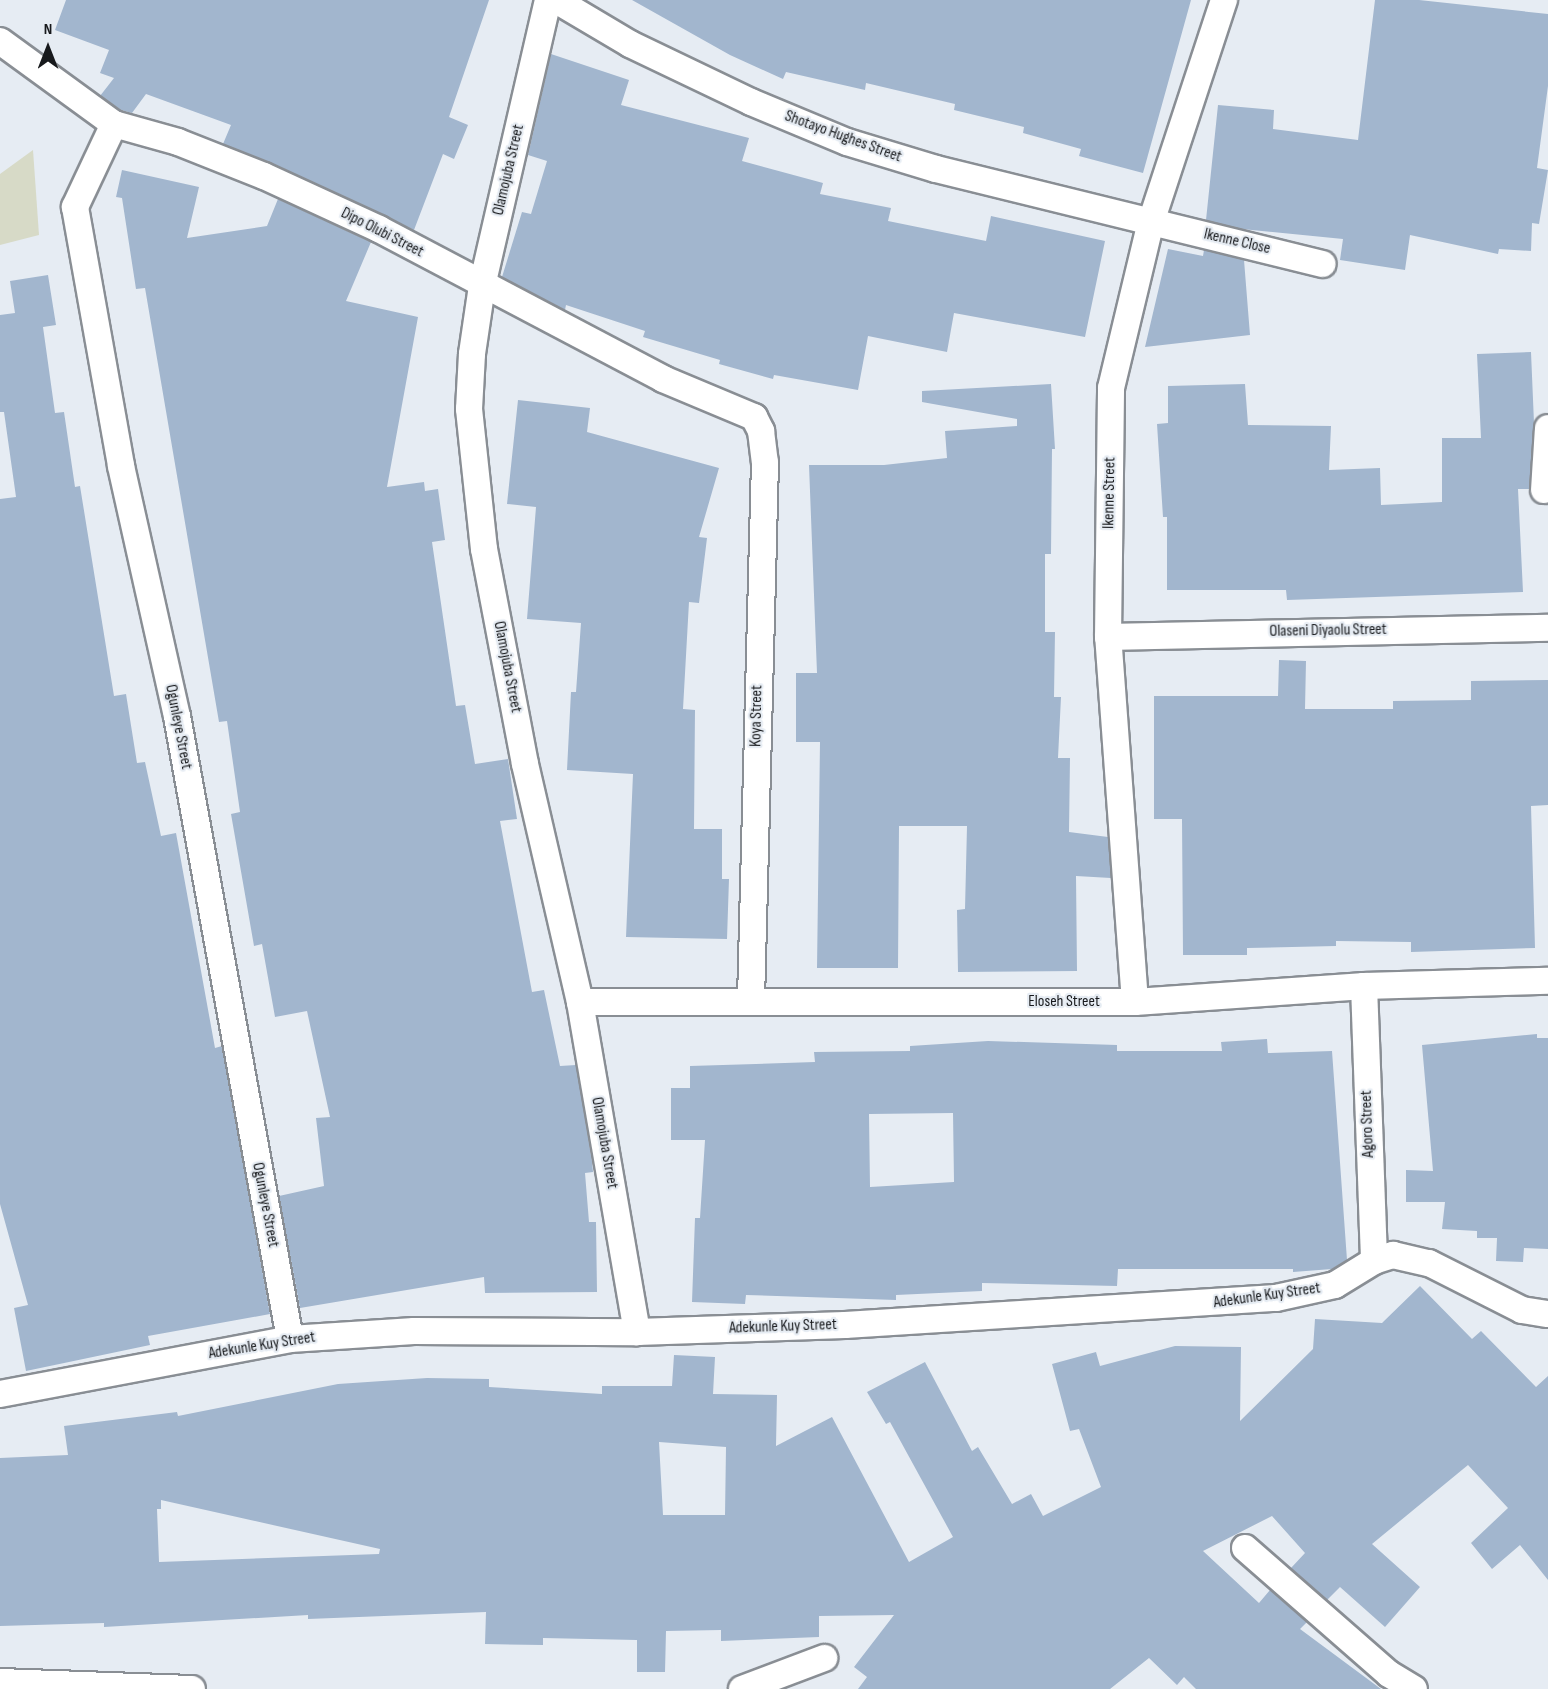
<!DOCTYPE html>
<html>
<head>
<meta charset="utf-8">
<style>
  body { margin:0 }
  #map { position:relative; width:1548px; height:1689px; overflow:hidden; background:#e6ecf3; font-family:"Sofia Sans Condensed",sans-serif }
  div>[style] { position:absolute }
  .green>* { inset:0; background:#d7dac7 }
  .building>* { inset:0; background:#a2b6ce }
  .roads { filter:drop-shadow(2px 0 #898e94) drop-shadow(-2px 0 #898e94) drop-shadow(0 2px #898e94) drop-shadow(0 -2px #898e94) }
  .minor>* { height:26px; margin:-13px; padding:0 13px; transform-origin:13px; border-radius:13px; background:#fff }
  span { translate:-50% -50%; white-space:nowrap; text-align:center; line-height:1.15; -webkit-text-stroke:4.5px #e6ecf3; paint-order:stroke }
  .street-label { font-size:16px; color:#17191c }
  .north { position:absolute; left:18px; top:18px; width:60px; height:60px; -webkit-text-stroke:4px #e6ecf3; paint-order:stroke; rotate:0deg; font-size:16px; font-weight:700; line-height:24px; text-align:center; color:#17191c }
  .north::after { content:''; display:block; margin:auto; width:21px; height:27px; background:#17191c; clip-path:polygon(50% 0,100% 100%,50% 72%,0 100%) }
</style>
</head>
<body>
<div id="map">
  <div class="green">
    <i style="clip-path:polygon(33px 150px,39px 235px,0 245px,0 174px)"></i>
  </div>
  <div class="building">
    <i style="clip-path:polygon(66px 0,489px 0,449px 117px,468px 125px,454px 159px,443px 154px,414px 230px,223px 144px,231px 125px,146px 94px,132px 113px,121px 110px,100px 96px,114px 78px,100px 73px,109px 50px,55px 30px)"></i>
    <i style="clip-path:polygon(632px 0,1191px 0,1143px 173px,1079px 156px,1081px 149px,1023px 133px,1024px 127px,954px 110px,955px 104px,866px 83px,865px 90px,786px 72px,783px 79px,730px 55px)"></i>
    <i style="clip-path:polygon(1375px 0,1419px 0,1548px 14px,1548px 86px,1537px 168px,1548px 170px,1539px 224px,1532px 223px,1531px 251px,1499px 249px,1498px 254px,1410px 235px,1405px 270px,1340px 260px,1343px 239px,1242px 229px,1206px 220px,1218px 105px,1274px 110px,1273px 129px,1358px 140px)"></i>
    <i style="clip-path:polygon(551px 54px,629px 80px,621px 105px,749px 138px,742px 161px,823px 183px,820px 194px,891px 208px,888px 221px,986px 241px,991px 216px,1105px 241px,1085px 337px,954px 313px,947px 352px,868px 336px,858px 390px,774px 375px,773px 379px,719px 364px,720px 360px,643px 337px,645px 331px,566px 305px,565px 310px,502px 277px,522px 212px,531px 214px,547px 161px,528px 155px)"></i>
    <i style="clip-path:polygon(122px 170px,199px 187px,187px 238px,267px 226px,278px 199px,371px 242px,346px 301px,418px 317px,387px 487px,424px 482px,425px 491px,438px 489px,445px 540px,432px 542px,456px 706px,465px 705px,475px 764px,508px 759px,517px 819px,500px 821px,532px 992px,544px 990px,560px 1066px,576px 1065px,592px 1161px,593px 1172px,585px 1173px,589px 1222px,596px 1222px,597px 1292px,485px 1293px,484px 1277px,300px 1308px,279px 1196px,324px 1186px,316px 1118px,330px 1117px,307px 1011px,275px 1017px,262px 944px,254px 946px,231px 814px,240px 812px,227px 721px,219px 722px,145px 288px,136px 289px,122px 198px,116px 197px)"></i>
    <i style="clip-path:polygon(1168px 249px,1203px 256px,1204px 250px,1244px 260px,1250px 335px,1145px 347px)"></i>
    <i style="clip-path:polygon(48px 275px,56px 325px,43px 327px,55px 413px,64px 412px,75px 487px,80px 486px,114px 696px,126px 694px,137px 763px,145px 762px,161px 836px,176px 833px,215px 1048px,222px 1046px,270px 1314px,148px 1336px,150px 1345px,26px 1371px,14px 1308px,28px 1305px,0 1204px,0 499px,16px 497px,4px 412px,0 412px,0 315px,15px 313px,10px 281px)"></i>
    <i style="clip-path:polygon(1531px 352px,1534px 423px,1529px 489px,1518px 489px,1523px 592px,1287px 600px,1286px 590px,1167px 590px,1167px 517px,1163px 517px,1157px 424px,1168px 423px,1168px 386px,1245px 384px,1248px 425px,1331px 426px,1329px 470px,1380px 468px,1381px 505px,1442px 502px,1442px 438px,1481px 438px,1477px 354px)"></i>
    <i style="clip-path:polygon(1051px 384px,1055px 449px,1052px 449px,1051px 554px,1045px 554px,1045px 632px,1055px 632px,1054px 697px,1061px 697px,1058px 758px,1070px 758px,1069px 832px,1108px 837px,1111px 878px,1076px 876px,1077px 971px,958px 972px,957px 910px,965px 909px,967px 826px,899px 826px,898px 968px,817px 968px,820px 742px,796px 742px,796px 673px,817px 673px,809px 465px,884px 465px,947px 458px,945px 431px,1017px 426px,1017px 419px,922px 402px,922px 391px)"></i>
    <i style="clip-path:polygon(518px 400px,590px 408px,587px 432px,719px 468px,699px 537px,707px 538px,699px 603px,689px 602px,683px 709px,695px 710px,694px 829px,722px 829px,722px 879px,729px 879px,727px 939px,626px 937px,633px 774px,567px 770px,571px 692px,576px 692px,581px 623px,527px 619px,536px 507px,507px 504px)"></i>
    <i style="clip-path:polygon(1279px 660px,1306px 661px,1305px 709px,1393px 709px,1393px 701px,1471px 700px,1471px 681px,1548px 680px,1548px 805px,1531px 806px,1535px 948px,1411px 952px,1411px 942px,1336px 941px,1336px 946px,1247px 948px,1247px 955px,1183px 955px,1182px 819px,1154px 819px,1154px 696px,1278px 696px)"></i>
    <i style="clip-path:polygon(1537px 1034px,1537px 1038px,1548px 1038px,1548px 1249px,1524px 1248px,1523px 1262px,1496px 1261px,1497px 1238px,1477px 1238px,1477px 1231px,1442px 1229px,1445px 1202px,1406px 1202px,1406px 1170px,1433px 1171px,1422px 1045px)"></i>
    <i style="clip-path:polygon(evenodd,1267px 1039px,1268px 1053px,1332px 1051px,1347px 1260px,1332px 1269px,1293px 1272px,1293px 1269px,1118px 1269px,1117px 1286px,982px 1283px,982px 1291px,896px 1295px,896px 1300px,746px 1295px,745px 1304px,692px 1302px,695px 1218px,700px 1218px,705px 1140px,671px 1140px,671px 1088px,690px 1088px,690px 1066px,815px 1062px,814px 1052px,910px 1051px,910px 1046px,988px 1041px,1117px 1045px,1117px 1051px,1222px 1051px,1221px 1042px,1267px 1039px,953px 1113px,954px 1182px,870px 1187px,869px 1114px,953px 1113px)"></i>
    <i style="clip-path:polygon(evenodd,1420px 1286px,1472px 1339px,1481px 1331px,1536px 1387px,1548px 1376px,1548px 1580px,1520px 1545px,1492px 1569px,1471px 1543px,1508px 1508px,1468px 1465px,1372px 1544px,1420px 1587px,1385px 1627px,1340px 1587px,1327px 1600px,1291px 1568px,1305px 1553px,1272px 1516px,1203px 1551px,1259px 1603px,1270px 1590px,1307px 1622px,1300px 1629px,1381px 1689px,1196px 1689px,1184px 1677px,1177px 1685px,1149px 1658px,1110px 1689px,858px 1689px,867px 1677px,854px 1667px,894px 1615px,819px 1616px,819px 1637px,721px 1641px,721px 1630px,666px 1631px,665px 1672px,637px 1672px,637px 1640px,543px 1638px,543px 1645px,485px 1644px,486px 1612px,308px 1619px,308px 1615px,104px 1627px,104px 1623px,0 1626px,0 1458px,68px 1455px,64px 1426px,177px 1412px,178px 1416px,338px 1384px,427px 1378px,489px 1379px,489px 1387px,602px 1394px,602px 1386px,672px 1386px,674px 1355px,715px 1357px,713px 1394px,777px 1395px,776px 1446px,832px 1417px,909px 1562px,953px 1537px,890px 1422px,886px 1424px,867px 1392px,925px 1362px,972px 1451px,978px 1447px,1012px 1504px,1031px 1494px,1043px 1516px,1101px 1487px,1079px 1429px,1070px 1431px,1052px 1364px,1096px 1352px,1100px 1366px,1175px 1346px,1241px 1347px,1240px 1421px,1313px 1349px,1315px 1319px,1382px 1323px,1420px 1286px,659px 1442px,726px 1447px,725px 1515px,663px 1515px,659px 1442px,1420px 1286px,161px 1500px,380px 1549px,379px 1554px,159px 1562px,157px 1509px,161px 1509px,161px 1500px)"></i>
  </div>
  <div class="roads">
    <div class="minor">
      <i style="left:548px;top:0;width:294px;rotate:103deg"></i>
      <i style="left:482px;top:286px;width:69px;rotate:98.4deg"></i>
      <i style="left:472px;top:354px;width:55px;rotate:93.1deg"></i>
      <i style="left:469px;top:409px;width:141px;rotate:83.9deg"></i>
      <i style="left:484px;top:549px;width:219px;rotate:79.2deg"></i>
      <i style="left:525px;top:764px;width:244px;rotate:77deg"></i>
      <i style="left:580px;top:1002px;width:335px;rotate:80.2deg"></i>
      <i style="left:556px;top:0;width:86px;rotate:30.7deg"></i>
      <i style="left:630px;top:44px;width:134px;rotate:25.6deg"></i>
      <i style="left:751px;top:102px;width:104px;rotate:22.6deg"></i>
      <i style="left:847px;top:142px;width:93px;rotate:16.9deg"></i>
      <i style="left:936px;top:169px;width:398px;rotate:13.8deg"></i>
      <i style="left:0;top:41px;width:141px;rotate:36.1deg"></i>
      <i style="left:114px;top:124px;width:66px;rotate:15.7deg"></i>
      <i style="left:178px;top:142px;width:92px;rotate:21.6deg"></i>
      <i style="left:264px;top:176px;width:127px;rotate:24.7deg"></i>
      <i style="left:379px;top:229px;width:321px;rotate:27.8deg"></i>
      <i style="left:663px;top:379px;width:99px;rotate:22.7deg"></i>
      <i style="left:754px;top:417px;width:16px;rotate:63deg"></i>
      <i style="left:761px;top:431px;width:31px;rotate:83deg"></i>
      <i style="left:765px;top:462px;width:539px;rotate:91.49deg"></i>
      <i style="left:114px;top:124px;width:92px;rotate:115.2deg"></i>
      <i style="left:75px;top:207px;width:263px;rotate:79.9deg"></i>
      <i style="left:121px;top:466px;width:256px;rotate:77.4deg"></i>
      <i style="left:177px;top:716px;width:633px;rotate:79.72deg"></i>
      <i style="left:1544px;top:490px;width:62px;rotate:-86.3deg"></i>
      <i style="left:1108px;top:637px;width:440px;rotate:-1.2deg"></i>
      <i style="left:1364px;top:986px;width:275px;rotate:87.9deg"></i>
      <i style="left:580px;top:1002px;width:555px"></i>
      <i style="left:1135px;top:1002px;width:230px;rotate:-4deg"></i>
      <i style="left:1364px;top:986px;width:184px;rotate:-1.6deg"></i>
      <i style="left:1135px;top:1002px;width:366px;rotate:-94.2deg"></i>
      <i style="left:1108px;top:637px;width:249px;rotate:-89.3deg"></i>
      <i style="left:1111px;top:388px;width:171px;rotate:-76.5deg"></i>
      <i style="left:1151px;top:222px;width:234px;rotate:-71.8deg"></i>
      <i style="left:0;top:1394px;width:295px;rotate:-10.7deg"></i>
      <i style="left:290px;top:1339px;width:124px;rotate:-3.7deg"></i>
      <i style="left:414px;top:1331px;width:223px;rotate:0.3deg"></i>
      <i style="left:637px;top:1332px;width:208px;rotate:-1.9deg"></i>
      <i style="left:845px;top:1325px;width:432px;rotate:-3.6deg"></i>
      <i style="left:1276px;top:1298px;width:60px;rotate:-12.4deg"></i>
      <i style="left:1335px;top:1285px;width:46px;rotate:-31.6deg"></i>
      <i style="left:1374px;top:1261px;width:20px;rotate:-18deg"></i>
      <i style="left:1393px;top:1255px;width:37px;rotate:13deg"></i>
      <i style="left:1429px;top:1263px;width:104px;rotate:26.8deg"></i>
      <i style="left:1522px;top:1310px;width:26px;rotate:9deg"></i>
      <i style="left:1245px;top:1548px;width:191px;rotate:41.2deg"></i>
      <i style="left:1389px;top:1674px;width:29px;rotate:31deg"></i>
      <i style="left:0;top:1682px;width:192px;rotate:2.1deg"></i>
      <i style="left:742px;top:1689px;width:88px;rotate:-20.7deg"></i>
    </div>
  </div>
  <div class="street-label">
    <span style="left:843px;top:137px;rotate:20deg">Shotayo Hughes Street</span>
    <span style="left:509px;top:170px;rotate:-77deg">Olamojuba Street</span>
    <span style="left:382px;top:233px;rotate:27deg">Dipo Olubi Street</span>
    <span style="left:1237px;top:242px;rotate:13deg">Ikenne Close</span>
    <span style="left:1110px;top:493px;rotate:-89deg">Ikenne Street</span>
    <span style="left:1328px;top:631px;rotate:-1deg">Olaseni Diyaolu Street</span>
    <span style="left:507px;top:667px;rotate:79deg">Olamojuba Street</span>
    <span style="left:757px;top:716px;rotate:-89deg">Koya Street</span>
    <span style="left:178px;top:727px;rotate:79deg">Ogunleye Street</span>
    <span style="left:1064px;top:1002px">Eloseh Street</span>
    <span style="left:1368px;top:1124px;rotate:-92deg">Agoro Street</span>
    <span style="left:604px;top:1143px;rotate:80deg">Olamojuba Street</span>
    <span style="left:265px;top:1205px;rotate:79deg">Ogunleye Street</span>
    <span style="left:1267px;top:1296px;rotate:-8deg">Adekunle Kuy Street</span>
    <span style="left:783px;top:1327px;rotate:-2deg">Adekunle Kuy Street</span>
    <span style="left:262px;top:1346px;rotate:-9deg">Adekunle Kuy Street</span>
  </div>
  <div class="north">N</div>
</div>
</body>
</html>
